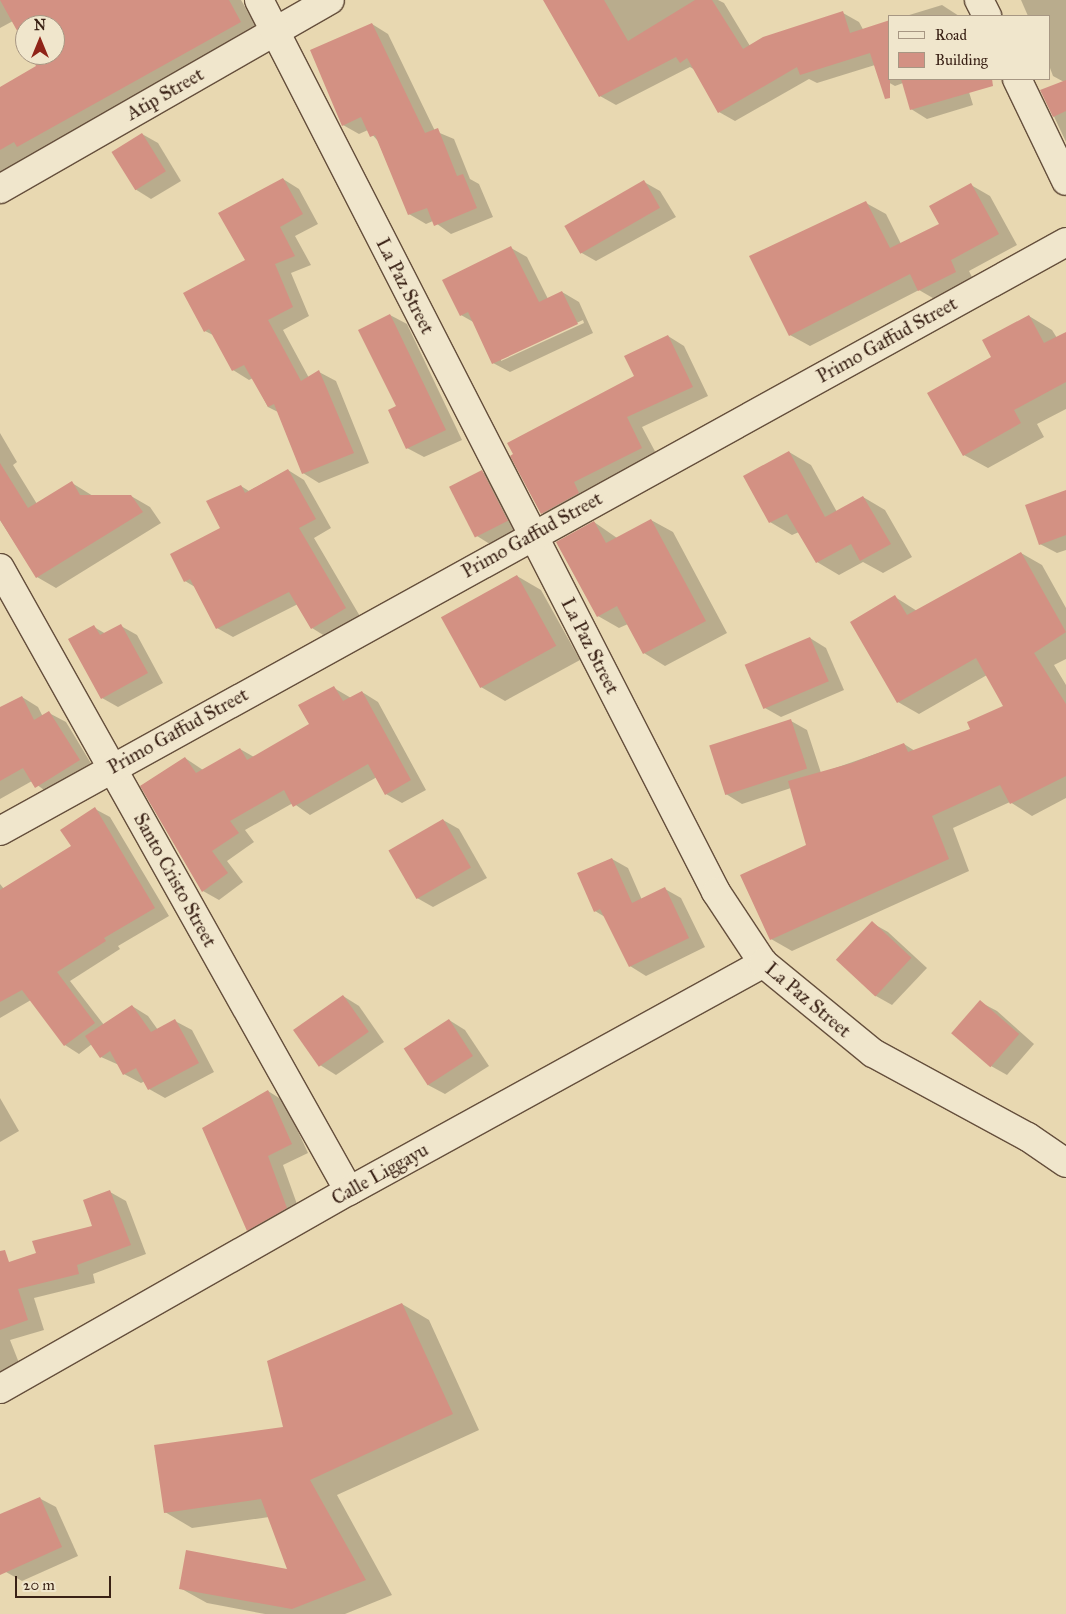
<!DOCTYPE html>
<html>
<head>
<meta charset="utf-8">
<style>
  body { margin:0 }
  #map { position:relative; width:1066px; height:1614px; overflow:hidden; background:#e8d8b1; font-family:"IM FELL Great Primer",serif }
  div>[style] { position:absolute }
  .shadow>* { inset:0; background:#0003 }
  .building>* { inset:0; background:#d39183; transform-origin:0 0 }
  .roads { filter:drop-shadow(1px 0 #654f3c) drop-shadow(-1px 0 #654f3c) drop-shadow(0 1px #654f3c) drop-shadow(0 -1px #654f3c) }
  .minor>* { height:28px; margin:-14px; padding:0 14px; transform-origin:14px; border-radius:14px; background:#f0e6cc }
  .tertiary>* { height:28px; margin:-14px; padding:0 14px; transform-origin:14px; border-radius:14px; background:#f0e6cc }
  .secondary>* { height:28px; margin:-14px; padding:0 14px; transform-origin:14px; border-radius:14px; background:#f0e6cc }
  span { translate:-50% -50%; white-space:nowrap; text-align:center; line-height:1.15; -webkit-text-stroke:4.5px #f0e6cc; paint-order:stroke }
  .street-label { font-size:19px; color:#392115 }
  .legend { position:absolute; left:888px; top:15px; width:162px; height:65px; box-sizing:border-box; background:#f0e6cc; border:1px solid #a79783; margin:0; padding:6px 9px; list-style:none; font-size:15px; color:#392115 }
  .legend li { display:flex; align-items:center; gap:10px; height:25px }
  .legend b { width:25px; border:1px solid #a79783 }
  .north { position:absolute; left:15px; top:15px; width:50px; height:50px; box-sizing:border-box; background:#f0e6cc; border:1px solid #a79783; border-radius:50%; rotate:0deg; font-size:14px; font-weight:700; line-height:20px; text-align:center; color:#392115 }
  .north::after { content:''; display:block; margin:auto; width:18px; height:22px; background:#8f2418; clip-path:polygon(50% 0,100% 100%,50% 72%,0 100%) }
  .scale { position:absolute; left:15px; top:1576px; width:96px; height:22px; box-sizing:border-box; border:2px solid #392115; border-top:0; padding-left:6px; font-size:15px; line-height:18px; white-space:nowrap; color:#392115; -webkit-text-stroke:4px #f0e6cc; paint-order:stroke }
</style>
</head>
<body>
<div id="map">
  <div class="shadow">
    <i style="clip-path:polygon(0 0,241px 0,260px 33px,38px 157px,32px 154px,0 172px,0 89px,38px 66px,32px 55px,55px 55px,55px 25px,25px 25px,25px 43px,13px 21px,0 28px)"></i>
    <i style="clip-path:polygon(545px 0,718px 0,724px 3px,750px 46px,843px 13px,859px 22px,890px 79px,965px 79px,973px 105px,927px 119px,911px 109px,903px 83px,895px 86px,879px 77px,875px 65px,817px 83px,809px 79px,735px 121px,719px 112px,695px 70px,690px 67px,616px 105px,600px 96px)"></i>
    <i style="clip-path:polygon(1021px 0,1066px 0,1066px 142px,1042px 91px,1064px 82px,1053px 76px,1050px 68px,1050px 16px,1028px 16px)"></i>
    <i style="clip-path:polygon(942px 5px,959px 16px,906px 16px)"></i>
    <i style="clip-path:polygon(372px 24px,388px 34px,435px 131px,454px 139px,470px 179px,479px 184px,493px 217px,451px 234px,433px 221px,426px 224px,409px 214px,378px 141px,368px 130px,359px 134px,343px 125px)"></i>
    <i style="clip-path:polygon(142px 134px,158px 143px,181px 181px,151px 199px,135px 189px)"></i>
    <i style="clip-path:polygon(283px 179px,299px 189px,318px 224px,295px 236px,311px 265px,291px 273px,309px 316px,283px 330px,309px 378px,319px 372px,336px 381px,369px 463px,319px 483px,303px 473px,278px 412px,268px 407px,253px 378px,249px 380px,233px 370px,215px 336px,205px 331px,246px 260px)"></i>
    <i style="clip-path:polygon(644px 182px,660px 191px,676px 217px,596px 261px,580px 252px)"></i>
    <i style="clip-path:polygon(971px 185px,990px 196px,1017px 245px,969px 271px,975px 283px,938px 301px,919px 290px,810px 346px,790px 335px,866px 203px,886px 214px,901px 244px,941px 225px)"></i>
    <i style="clip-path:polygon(evenodd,511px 248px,527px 257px,548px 299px,562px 292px,579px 302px,593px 333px,510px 372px,493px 363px,475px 323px,461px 315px,511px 248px,583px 320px,584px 323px,501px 361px,501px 358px,583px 320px)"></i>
    <i style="clip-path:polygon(390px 315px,407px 324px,462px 440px,424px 457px,407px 448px)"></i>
    <i style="clip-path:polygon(1029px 316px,1052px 330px,1057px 338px,1066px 336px,1066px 409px,1037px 424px,1044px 437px,988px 468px,964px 455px,993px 357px)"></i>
    <i style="clip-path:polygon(668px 336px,684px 346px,708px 396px,642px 427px,658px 457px,558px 523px,542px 513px,636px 377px)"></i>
    <i style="clip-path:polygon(0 433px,17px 462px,13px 465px,37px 504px,72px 483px,93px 496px,131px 496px,150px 507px,161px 523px,56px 588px,37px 577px,0 520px)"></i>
    <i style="clip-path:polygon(789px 452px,811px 465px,837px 512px,863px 497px,885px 510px,912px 557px,883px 573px,863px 562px,839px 575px,817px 562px,799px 532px,792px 535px,770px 522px)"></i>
    <i style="clip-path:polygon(288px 470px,304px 480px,331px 528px,314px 538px,361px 618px,328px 638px,312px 628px,298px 604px,233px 637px,217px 628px,195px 587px,185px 581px,222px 529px,241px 486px,249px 491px)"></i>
    <i style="clip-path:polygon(482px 472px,499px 481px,524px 530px,493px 546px,477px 536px)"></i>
    <i style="clip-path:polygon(1066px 491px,1066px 550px,1057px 553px,1040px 544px)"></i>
    <i style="clip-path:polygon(651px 520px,673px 532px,727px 633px,665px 666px,644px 653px,628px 624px,619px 628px,598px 616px,594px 522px,617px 538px)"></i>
    <i style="clip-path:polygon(1021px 553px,1042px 565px,1066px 608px,1066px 659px,1054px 665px,1066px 685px,1066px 798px,1032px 816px,1010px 802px,953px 828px,969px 871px,792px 951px,771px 939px,807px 846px,791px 788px,742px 804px,726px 794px,791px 721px,807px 730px,821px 773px,904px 744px,915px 751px,972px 730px,1004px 707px,987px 675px,919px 714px,898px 702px,895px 597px,917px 611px)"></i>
    <i style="clip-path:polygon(517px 576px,541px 590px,580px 660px,505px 701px,481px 687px)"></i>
    <i style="clip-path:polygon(121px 626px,137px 635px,163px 683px,118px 707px,102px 698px,94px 627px,106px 634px)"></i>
    <i style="clip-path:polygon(810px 638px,826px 648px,844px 690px,781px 717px,765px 708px)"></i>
    <i style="clip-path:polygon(334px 688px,351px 698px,362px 692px,378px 702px,426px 790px,402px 803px,386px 794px,377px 777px,310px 815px,293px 803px,245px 830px,254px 842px,227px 861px,243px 882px,219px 900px,203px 891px,141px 786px,185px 758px,203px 770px,240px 749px,254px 757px,310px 725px)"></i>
    <i style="clip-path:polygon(22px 697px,38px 707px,43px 717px,49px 713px,66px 722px,95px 770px,52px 796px,32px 781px,0 799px,0 709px)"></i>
    <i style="clip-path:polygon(95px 809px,110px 817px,169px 916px,118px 946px,120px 949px,70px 981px,104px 1025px,132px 1006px,148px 1016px,158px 1030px,175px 1021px,192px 1030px,214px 1072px,165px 1098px,149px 1089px,145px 1081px,141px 1083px,124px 1074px,119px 1065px,101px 1057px,92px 1044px,79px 1054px,65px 1045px,31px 1000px,0 1018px,0 884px,4px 889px,73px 846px)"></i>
    <i style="clip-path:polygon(443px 820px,459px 829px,487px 878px,433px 907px,417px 898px)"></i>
    <i style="clip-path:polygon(612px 859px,628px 868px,642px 900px,665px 889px,681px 898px,705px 947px,646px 976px,630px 966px,605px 917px,595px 911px)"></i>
    <i style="clip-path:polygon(872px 923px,888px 932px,927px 968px,892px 1005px,876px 996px)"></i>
    <i style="clip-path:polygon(343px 996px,359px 1006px,384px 1042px,336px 1075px,320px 1065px)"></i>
    <i style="clip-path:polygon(980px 1002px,997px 1011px,1034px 1044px,1007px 1075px,991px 1066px)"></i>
    <i style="clip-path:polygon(449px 1020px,465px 1030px,489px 1066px,445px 1094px,428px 1085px)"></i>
    <i style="clip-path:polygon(268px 1091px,284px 1101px,308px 1153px,283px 1165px,302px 1218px,264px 1239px,248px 1230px)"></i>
    <i style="clip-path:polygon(0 1098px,19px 1131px,0 1142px)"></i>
    <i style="clip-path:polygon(110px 1192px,126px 1201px,146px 1254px,93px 1274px,95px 1283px,34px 1298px,44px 1330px,10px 1340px,21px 1368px,0 1376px,0 1266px,37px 1254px,94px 1227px)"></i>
    <i style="clip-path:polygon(402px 1304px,429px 1320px,479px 1430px,337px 1495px,392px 1595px,345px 1614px,265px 1614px,207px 1603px,180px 1588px,289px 1571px,269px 1517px,192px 1528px,165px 1512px,284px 1428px)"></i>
    <i style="clip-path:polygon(39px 1498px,56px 1507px,78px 1556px,22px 1581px,6px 1572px,0 1559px,0 1516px)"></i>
  </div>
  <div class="building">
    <i style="clip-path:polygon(0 0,229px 0,241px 22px,17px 147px,14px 142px,0 150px,0 87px,36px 66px,30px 55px,55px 55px,55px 25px,25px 25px,25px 45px)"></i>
    <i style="clip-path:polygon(543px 0,604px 0,628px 41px,695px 0,712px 0,743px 49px,763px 37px,843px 11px,850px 33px,890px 20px,890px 98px,885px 99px,870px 53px,800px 75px,797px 67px,718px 113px,687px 58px,680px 63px,676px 57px,599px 97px)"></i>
    <i style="clip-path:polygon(372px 23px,425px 133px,438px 128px,457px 176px,463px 174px,477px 208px,434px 226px,427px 208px,408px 215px,375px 135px,370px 137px,361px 117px,342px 126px,310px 50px)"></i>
    <i style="clip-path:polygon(901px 79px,992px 79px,993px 86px,910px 110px)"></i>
    <i style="clip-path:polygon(1066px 80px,1066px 111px,1053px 117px,1040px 90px)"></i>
    <i style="left:142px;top:133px;width:45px;height:36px;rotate:58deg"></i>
    <i style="clip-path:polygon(283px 178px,303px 214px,280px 227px,295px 256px,275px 264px,293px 307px,268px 320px,301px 381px,319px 370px,354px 453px,302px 474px,274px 404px,268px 407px,244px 365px,232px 371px,209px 329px,204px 332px,183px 293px,245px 260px,218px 213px)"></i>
    <i style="left:644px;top:180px;width:32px;height:92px;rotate:60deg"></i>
    <i style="clip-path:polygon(971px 183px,999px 234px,951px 260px,956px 272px,918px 291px,910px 274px,789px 336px,749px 256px,866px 201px,890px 248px,939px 224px,929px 206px)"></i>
    <i style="clip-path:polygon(511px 246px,539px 302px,562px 291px,578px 324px,492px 364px,468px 312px,460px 316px,442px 280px)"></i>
    <i style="clip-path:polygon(390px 314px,446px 430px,406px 449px,388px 410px,396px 406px,358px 330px)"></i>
    <i style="clip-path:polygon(1029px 315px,1044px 343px,1066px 332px,1066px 382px,1014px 410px,1021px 423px,963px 456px,927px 393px,991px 357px,982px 340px)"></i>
    <i style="clip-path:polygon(668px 335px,693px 387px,627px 417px,642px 448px,574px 482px,579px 493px,541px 514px,510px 456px,513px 454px,507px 443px,634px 376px,624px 356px)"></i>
    <i style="clip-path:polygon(789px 451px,825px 517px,863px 496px,891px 544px,860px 561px,851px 544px,816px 563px,787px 514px,769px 523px,743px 476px)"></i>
    <i style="clip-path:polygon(0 463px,28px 508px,72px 481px,80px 495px,131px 495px,143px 512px,36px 578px,0 520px)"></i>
    <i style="clip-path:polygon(288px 469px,316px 519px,299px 528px,346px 608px,311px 629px,289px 592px,216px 629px,190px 579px,184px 582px,170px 554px,220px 528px,206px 501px,241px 485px,245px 493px)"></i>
    <i style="left:482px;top:470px;width:57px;height:37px;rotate:63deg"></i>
    <i style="clip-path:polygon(1066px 490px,1066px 535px,1039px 545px,1025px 505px)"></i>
    <i style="clip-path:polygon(651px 519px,706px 621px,643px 654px,617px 606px,597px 617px,556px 542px,594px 521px,606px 543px)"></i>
    <i style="clip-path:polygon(1021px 552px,1066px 632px,1034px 653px,1066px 704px,1066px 776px,1010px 804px,1000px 785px,932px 816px,949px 859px,770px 940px,740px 875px,806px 845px,788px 781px,852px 763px,904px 743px,908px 752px,970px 729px,967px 722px,1003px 706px,976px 658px,897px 703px,850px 622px,895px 595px,907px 615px)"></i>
    <i style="left:517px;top:575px;width:81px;height:87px;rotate:61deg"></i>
    <i style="clip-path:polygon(121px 624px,148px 673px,101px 699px,68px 639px,94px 625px,100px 635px)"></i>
    <i style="left:810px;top:637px;width:48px;height:71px;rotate:67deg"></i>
    <i style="clip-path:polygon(334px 686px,343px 701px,362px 691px,411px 780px,385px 795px,368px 764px,293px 807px,284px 790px,230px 821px,239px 833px,212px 851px,228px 873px,202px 892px,140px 786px,185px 757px,196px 773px,240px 748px,247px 760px,309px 724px,298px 705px)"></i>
    <i style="clip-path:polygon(22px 696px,34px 720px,49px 711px,80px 760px,35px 788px,23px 768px,0 781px,0 707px)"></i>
    <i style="left:791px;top:719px;width:52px;height:86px;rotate:72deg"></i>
    <i style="clip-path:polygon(95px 807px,155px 908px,104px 938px,106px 941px,57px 972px,95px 1023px,64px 1046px,22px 990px,0 1002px,0 890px,71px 846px,60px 830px)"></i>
    <i style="left:443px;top:819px;width:56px;height:63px;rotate:60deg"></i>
    <i style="clip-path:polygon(612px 858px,632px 903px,665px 887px,689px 938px,629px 967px,600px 909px,594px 912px,577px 873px)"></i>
    <i style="left:872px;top:921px;width:54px;height:53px;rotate:43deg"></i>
    <i style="left:343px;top:995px;width:45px;height:61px;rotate:55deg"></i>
    <i style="left:980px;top:1000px;width:52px;height:44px;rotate:41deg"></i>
    <i style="clip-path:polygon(132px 1005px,151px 1032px,175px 1019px,199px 1063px,148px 1090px,136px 1068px,123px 1075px,110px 1051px,100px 1058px,85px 1036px)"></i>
    <i style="left:449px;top:1019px;width:44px;height:54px;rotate:57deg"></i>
    <i style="clip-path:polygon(268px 1090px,292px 1144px,268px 1156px,287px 1208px,247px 1231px,202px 1128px)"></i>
    <i style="clip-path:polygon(110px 1190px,131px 1245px,77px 1265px,79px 1274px,18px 1289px,28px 1320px,0 1330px,0 1251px,5px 1250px,9px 1262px,36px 1253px,32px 1241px,92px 1226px,83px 1200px)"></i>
    <i style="clip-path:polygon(402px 1303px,453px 1414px,310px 1480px,366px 1580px,292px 1609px,179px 1589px,186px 1550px,287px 1569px,261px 1499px,164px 1513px,154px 1445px,283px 1427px,267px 1361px)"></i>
    <i style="clip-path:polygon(40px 1497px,62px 1547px,0 1575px,0 1514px)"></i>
  </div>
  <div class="roads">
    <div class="minor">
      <i style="left:979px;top:0;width:18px;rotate:63deg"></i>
      <i style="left:1017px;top:79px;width:113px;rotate:64.3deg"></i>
      <i style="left:0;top:189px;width:380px;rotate:-29.8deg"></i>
      <i style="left:0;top:568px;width:714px;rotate:60.74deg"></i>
      <i style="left:0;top:1389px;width:401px;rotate:-29.6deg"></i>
      <i style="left:349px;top:1191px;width:473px;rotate:-28.8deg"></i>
    </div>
    <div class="tertiary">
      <i style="left:259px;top:0;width:1002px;rotate:62.87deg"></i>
      <i style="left:716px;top:892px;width:85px;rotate:56.5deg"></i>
      <i style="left:763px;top:963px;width:142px;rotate:39.3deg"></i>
      <i style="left:873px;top:1053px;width:176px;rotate:28.5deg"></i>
      <i style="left:1028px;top:1137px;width:46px;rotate:34.4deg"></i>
    </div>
    <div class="secondary">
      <i style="left:0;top:831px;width:1218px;rotate:-28.92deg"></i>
    </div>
  </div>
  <div class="street-label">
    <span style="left:165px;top:94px;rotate:-30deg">Atip Street</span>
    <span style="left:405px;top:286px;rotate:63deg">La Paz Street</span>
    <span style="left:887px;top:340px;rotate:-29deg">Primo Gaffud Street</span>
    <span style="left:532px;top:535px;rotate:-29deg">Primo Gaffud Street</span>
    <span style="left:590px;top:646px;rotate:63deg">La Paz Street</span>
    <span style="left:178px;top:731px;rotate:-29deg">Primo Gaffud Street</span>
    <span style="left:175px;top:880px;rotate:61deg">Santo Cristo Street</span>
    <span style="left:808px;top:1000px;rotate:40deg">La Paz Street</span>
    <span style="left:380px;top:1174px;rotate:-29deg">Calle Liggayu</span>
  </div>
  <ul class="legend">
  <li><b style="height:6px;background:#f0e6cc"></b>Road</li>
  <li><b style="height:14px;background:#d39183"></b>Building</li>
  </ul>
  <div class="north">N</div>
  <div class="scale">20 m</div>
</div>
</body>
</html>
